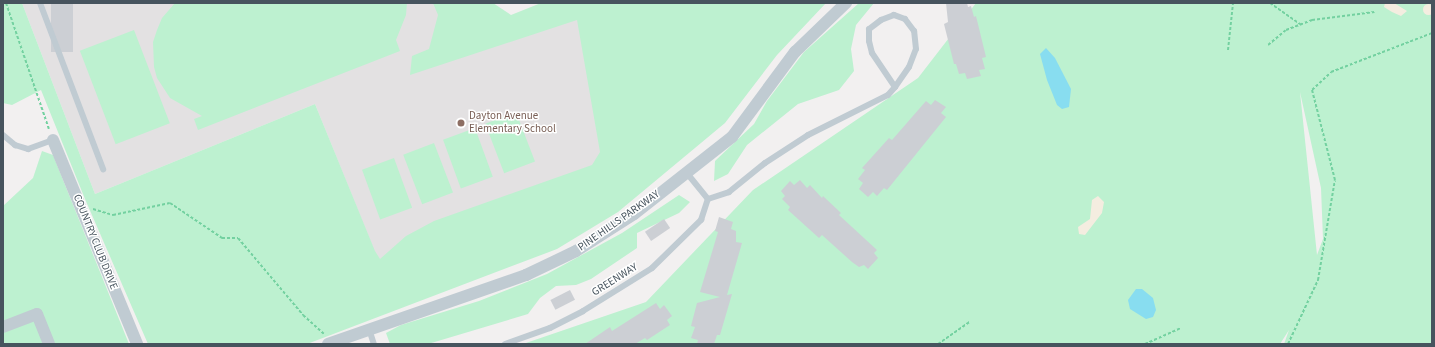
<!DOCTYPE html>
<html>
<head>
<meta charset="utf-8">
<style>
  body { margin:0 }
  #map { position:relative; width:1435px; height:347px; overflow:hidden; background:#f2f0f0; font-family:"Source Sans 3",sans-serif }
  div>[style] { position:absolute }
  .education>* { inset:0; background:#e3e1e2 }
  .green>* { inset:0; background:#bdf1d0; transform-origin:0 0 }
  .sand>* { inset:0; background:#f4ede0 }
  .round { border-radius:50% }
  .water>* { inset:0; background:#88ddf0 }
  .building>* { inset:0; background:#cccfd4; transform-origin:0 0 }
  .path>* { height:2px; margin-top:-1px; transform-origin:0; background:repeating-linear-gradient(90deg,#73d1a0 0 3px,transparent 0 5px) }
  .lane>* { height:6px; margin:-3px; padding:0 3px; transform-origin:3px; border-radius:3px; background:#c0cbd2 }
  .street>* { height:12px; margin:-6px; padding:0 6px; transform-origin:6px; border-radius:6px; background:#c0cbd2 }
  .dots>* { width:11px; height:11px; translate:-50% -50%; box-sizing:border-box; border:2px solid #fff; border-radius:50% }
  span { translate:-50% -50%; white-space:nowrap; text-align:center; line-height:1.15; -webkit-text-stroke:3px #fff; paint-order:stroke }
  .education-label { font-size:11px; color:#785e54 }
  .left { translate:0 -50%; text-align:left }
  .street-label { font-size:11px; color:#47545e }
  .frame { position:absolute; inset:0; border:4px solid #47545e; pointer-events:none }
</style>
</head>
<body>
<div id="map">
  <div class="education">
    <i style="clip-path:polygon(22px 3px,434px 3px,453px 51px,578px 10px,608px 176px,381px 267px,315px 104px,95px 194px)"></i>
  </div>
  <div class="green">
    <i style="clip-path:polygon(3px 3px,22px 3px,95px 194px,315px 104px,375px 251px,380px 259px,406px 236px,434px 221px,592px 165px,600px 152px,577px 20px,410px 75px,412px 56px,429px 49px,438px 15px,433px 3px,493px 3px,511px 15px,541px 3px,826px 3px,777px 55px,725px 123px,618px 212px,557px 249px,307px 344px,148px 344px,85px 199px,41px 90px,12px 105px,3px 103px)"></i>
    <i style="clip-path:polygon(175px 3px,407px 3px,406px 15px,396px 40px,400px 51px,198px 130px,194px 119px,202px 116px,170px 98px,157px 78px,154px 67px,153px 42px,157px 30px,162px 18px)"></i>
    <i style="clip-path:polygon(859px 3px,874px 3px,856px 25px,851px 49px,854px 71px,839px 90px,798px 104px,747px 145px,728px 174px,714px 181px,715px 161px,754px 124px,767px 101px,804px 52px)"></i>
    <i style="clip-path:polygon(evenodd,976px 3px,1432px 3px,1432px 344px,1284px 344px,1289px 330px,1280px 344px,523px 344px,646px 302px,753px 190px,918px 78px,976px 3px,1300px 92px,1321px 188px,1323px 239px,1317px 255px,1300px 92px)"></i>
    <i style="left:134px;top:30px;width:100px;height:58px;rotate:69deg"></i>
    <i style="left:516px;top:112px;width:53px;height:33px;rotate:69deg"></i>
    <i style="left:475px;top:128px;width:52px;height:34px;rotate:70deg"></i>
    <i style="left:434px;top:143px;width:53px;height:33px;rotate:69deg"></i>
    <i style="clip-path:polygon(42px 151px,53px 155px,129px 344px,3px 344px,3px 206px,33px 178px)"></i>
    <i style="left:394px;top:158px;width:53px;height:34px;rotate:70deg"></i>
    <i style="clip-path:polygon(679px 195px,690px 202px,679px 213px,637px 233px,637px 248px,591px 279px,576px 285px,556px 286px,540px 298px,528px 314px,428px 344px,390px 344px,386px 333px,401px 325px,479px 301px,547px 274px,622px 233px)"></i>
  </div>
  <div class="sand">
    <i style="clip-path:polygon(1385px 3px,1394px 3px,1407px 11px,1401px 16px,1392px 12px,1384px 7px)"></i>
    <i class="round" style="left:1422.5px;top:3.5px;width:11px;height:11px"></i>
    <i style="clip-path:polygon(1098px 196px,1104px 202px,1102px 213px,1085px 235px,1079px 234px,1078px 227px,1090px 219px,1092px 200px)"></i>
  </div>
  <div class="water">
    <i style="clip-path:polygon(1046px 48px,1055px 58px,1071px 89px,1069px 107px,1062px 109px,1057px 105px,1047px 80px,1040px 54px)"></i>
    <i style="clip-path:polygon(1136px 289px,1142px 289px,1153px 298px,1156px 310px,1153px 317px,1146px 319px,1130px 309px,1128px 300px)"></i>
  </div>
  <div class="building">
    <i style="left:51px;top:3px;width:22px;height:49px"></i>
    <i style="clip-path:polygon(946px 3px,967px 3px,968px 7px,971px 6px,974px 17px,976px 16px,986px 57px,982px 58px,985px 69px,979px 70px,981px 76px,967px 79px,965px 73px,959px 74px,956px 64px,954px 64px,944px 24px,948px 22px)"></i>
    <i style="clip-path:polygon(935px 100px,946px 107px,941px 113px,946px 117px,887px 190px,884px 188px,877px 196px,873px 192px,868px 197px,859px 189px,863px 183px,858px 179px,865px 170px,862px 168px,889px 138px,892px 140px,926px 101px,931px 105px)"></i>
    <i style="clip-path:polygon(800px 180px,807px 188px,810px 185px,822px 198px,823px 196px,841px 213px,839px 215px,877px 250px,874px 253px,878px 258px,868px 269px,864px 265px,859px 267px,852px 262px,822px 235px,819px 238px,788px 210px,790px 207px,782px 199px,785px 196px,781px 191px,790px 181px,794px 185px)"></i>
    <i style="clip-path:polygon(719px 217px,733px 222px,731px 229px,736px 231px,736px 242px,742px 243px,727px 295px,732px 294px,720px 335px,717px 335px,714px 344px,697px 344px,698px 340px,691px 338px,695px 327px,691px 326px,697px 303px,720px 297px,700px 292px,718px 232px,715px 231px)"></i>
    <i style="left:664px;top:219px;width:11px;height:23px;rotate:56deg"></i>
    <i style="left:570px;top:290px;width:11px;height:22px;rotate:63deg"></i>
    <i style="clip-path:polygon(656px 303px,660px 309px,664px 305px,672px 316px,667px 320px,670px 325px,647px 340px,645px 338px,635px 344px,585px 344px,610px 327px,612px 331px)"></i>
  </div>
  <div class="path">
    <i style="left:6px;top:3px;width:133px;rotate:71.2deg"></i>
    <i style="left:1270px;top:3px;width:37px;rotate:35deg"></i>
    <i style="left:1268px;top:45px;width:23px;rotate:-40deg"></i>
    <i style="left:1286px;top:30px;width:28px;rotate:-21deg"></i>
    <i style="left:1312px;top:20px;width:63px;rotate:-7.4deg"></i>
    <i style="left:1228px;top:50px;width:47px;rotate:-83.9deg"></i>
    <i style="left:93px;top:209px;width:21px;rotate:17deg"></i>
    <i style="left:113px;top:215px;width:58px;rotate:-11.9deg"></i>
    <i style="left:170px;top:203px;width:63px;rotate:33.9deg"></i>
    <i style="left:222px;top:238px;width:16px"></i>
    <i style="left:238px;top:238px;width:101px;rotate:49.8deg"></i>
    <i style="left:303px;top:315px;width:28px;rotate:42deg"></i>
    <i style="left:938px;top:344px;width:39px;rotate:-35deg"></i>
    <i style="left:1145px;top:344px;width:39px;rotate:-24deg"></i>
    <i style="left:1288px;top:344px;width:71px;rotate:-64.9deg"></i>
    <i style="left:1318px;top:280px;width:101px;rotate:-80.4deg"></i>
    <i style="left:1335px;top:180px;width:93px;rotate:-104.3deg"></i>
    <i style="left:1312px;top:90px;width:26px;rotate:-43deg"></i>
    <i style="left:1331px;top:72px;width:108px;rotate:-21.1deg"></i>
  </div>
  <div class="lane">
    <i style="left:40px;top:3px;width:178px;rotate:69.2deg"></i>
    <i style="left:3px;top:135px;width:16px;rotate:40deg"></i>
    <i style="left:15px;top:145px;width:14px;rotate:17deg"></i>
    <i style="left:28px;top:149px;width:27px;rotate:-20deg"></i>
    <i style="left:686px;top:172px;width:35px;rotate:51deg"></i>
    <i style="left:708px;top:199px;width:22px;rotate:-18deg"></i>
    <i style="left:729px;top:192px;width:46px;rotate:-38.9deg"></i>
    <i style="left:765px;top:163px;width:51px;rotate:-33.1deg"></i>
    <i style="left:808px;top:135px;width:89px;rotate:-26.6deg"></i>
    <i style="left:888px;top:95px;width:11px;rotate:-49deg"></i>
    <i style="left:895px;top:87px;width:24px;rotate:-55deg"></i>
    <i style="left:909px;top:67px;width:19px;rotate:-69deg"></i>
    <i style="left:916px;top:49px;width:18px;rotate:-96deg"></i>
    <i style="left:914px;top:31px;width:15px;rotate:-127deg"></i>
    <i style="left:905px;top:19px;width:12px;rotate:-160deg"></i>
    <i style="left:894px;top:15px;width:14px;rotate:159deg"></i>
    <i style="left:881px;top:20px;width:15px;rotate:143deg"></i>
    <i style="left:869px;top:29px;width:12px;rotate:90deg"></i>
    <i style="left:869px;top:41px;width:12px;rotate:76deg"></i>
    <i style="left:872px;top:53px;width:41px;rotate:55.9deg"></i>
    <i style="left:369px;top:329px;width:16px;rotate:72deg"></i>
    <i style="left:505px;top:344px;width:48px;rotate:-19.6deg"></i>
    <i style="left:550px;top:328px;width:37px;rotate:-27deg"></i>
    <i style="left:583px;top:311px;width:81px;rotate:-31.9deg"></i>
    <i style="left:652px;top:268px;width:69px;rotate:-44.4deg"></i>
    <i style="left:701px;top:220px;width:22px;rotate:-72deg"></i>
  </div>
  <div class="street">
    <i style="left:53px;top:140px;width:221px;rotate:67.6deg"></i>
    <i style="left:3px;top:327px;width:36px;rotate:-21deg"></i>
    <i style="left:37px;top:314px;width:32px;rotate:68deg"></i>
    <i style="left:328px;top:344px;width:210px;rotate:-19.2deg"></i>
    <i style="left:526px;top:275px;width:55px;rotate:-25.6deg"></i>
    <i style="left:576px;top:251px;width:69px;rotate:-32.5deg"></i>
    <i style="left:634px;top:214px;width:125px;rotate:-38.2deg"></i>
    <i style="left:732px;top:137px;width:106px;rotate:-53.5deg"></i>
    <i style="left:795px;top:52px;width:71px;rotate:-43.9deg"></i>
  </div>
  <div class="dots">
    <i style="left:461px;top:123px;background:#8d6e63"></i>
  </div>
  <div class="education-label">
    <span class="left" style="left:469px;top:123px">Dayton Avenue<br>Elementary School</span>
  </div>
  <div class="street-label">
    <span style="left:619px;top:221px;rotate:-35deg">PINE HILLS PARKWAY</span>
    <span style="left:95px;top:242px;rotate:68deg">COUNTRY CLUB DRIVE</span>
    <span style="left:615px;top:280px;rotate:-32deg">GREENWAY</span>
  </div>
  <div class="frame"></div>
</div>
</body>
</html>
